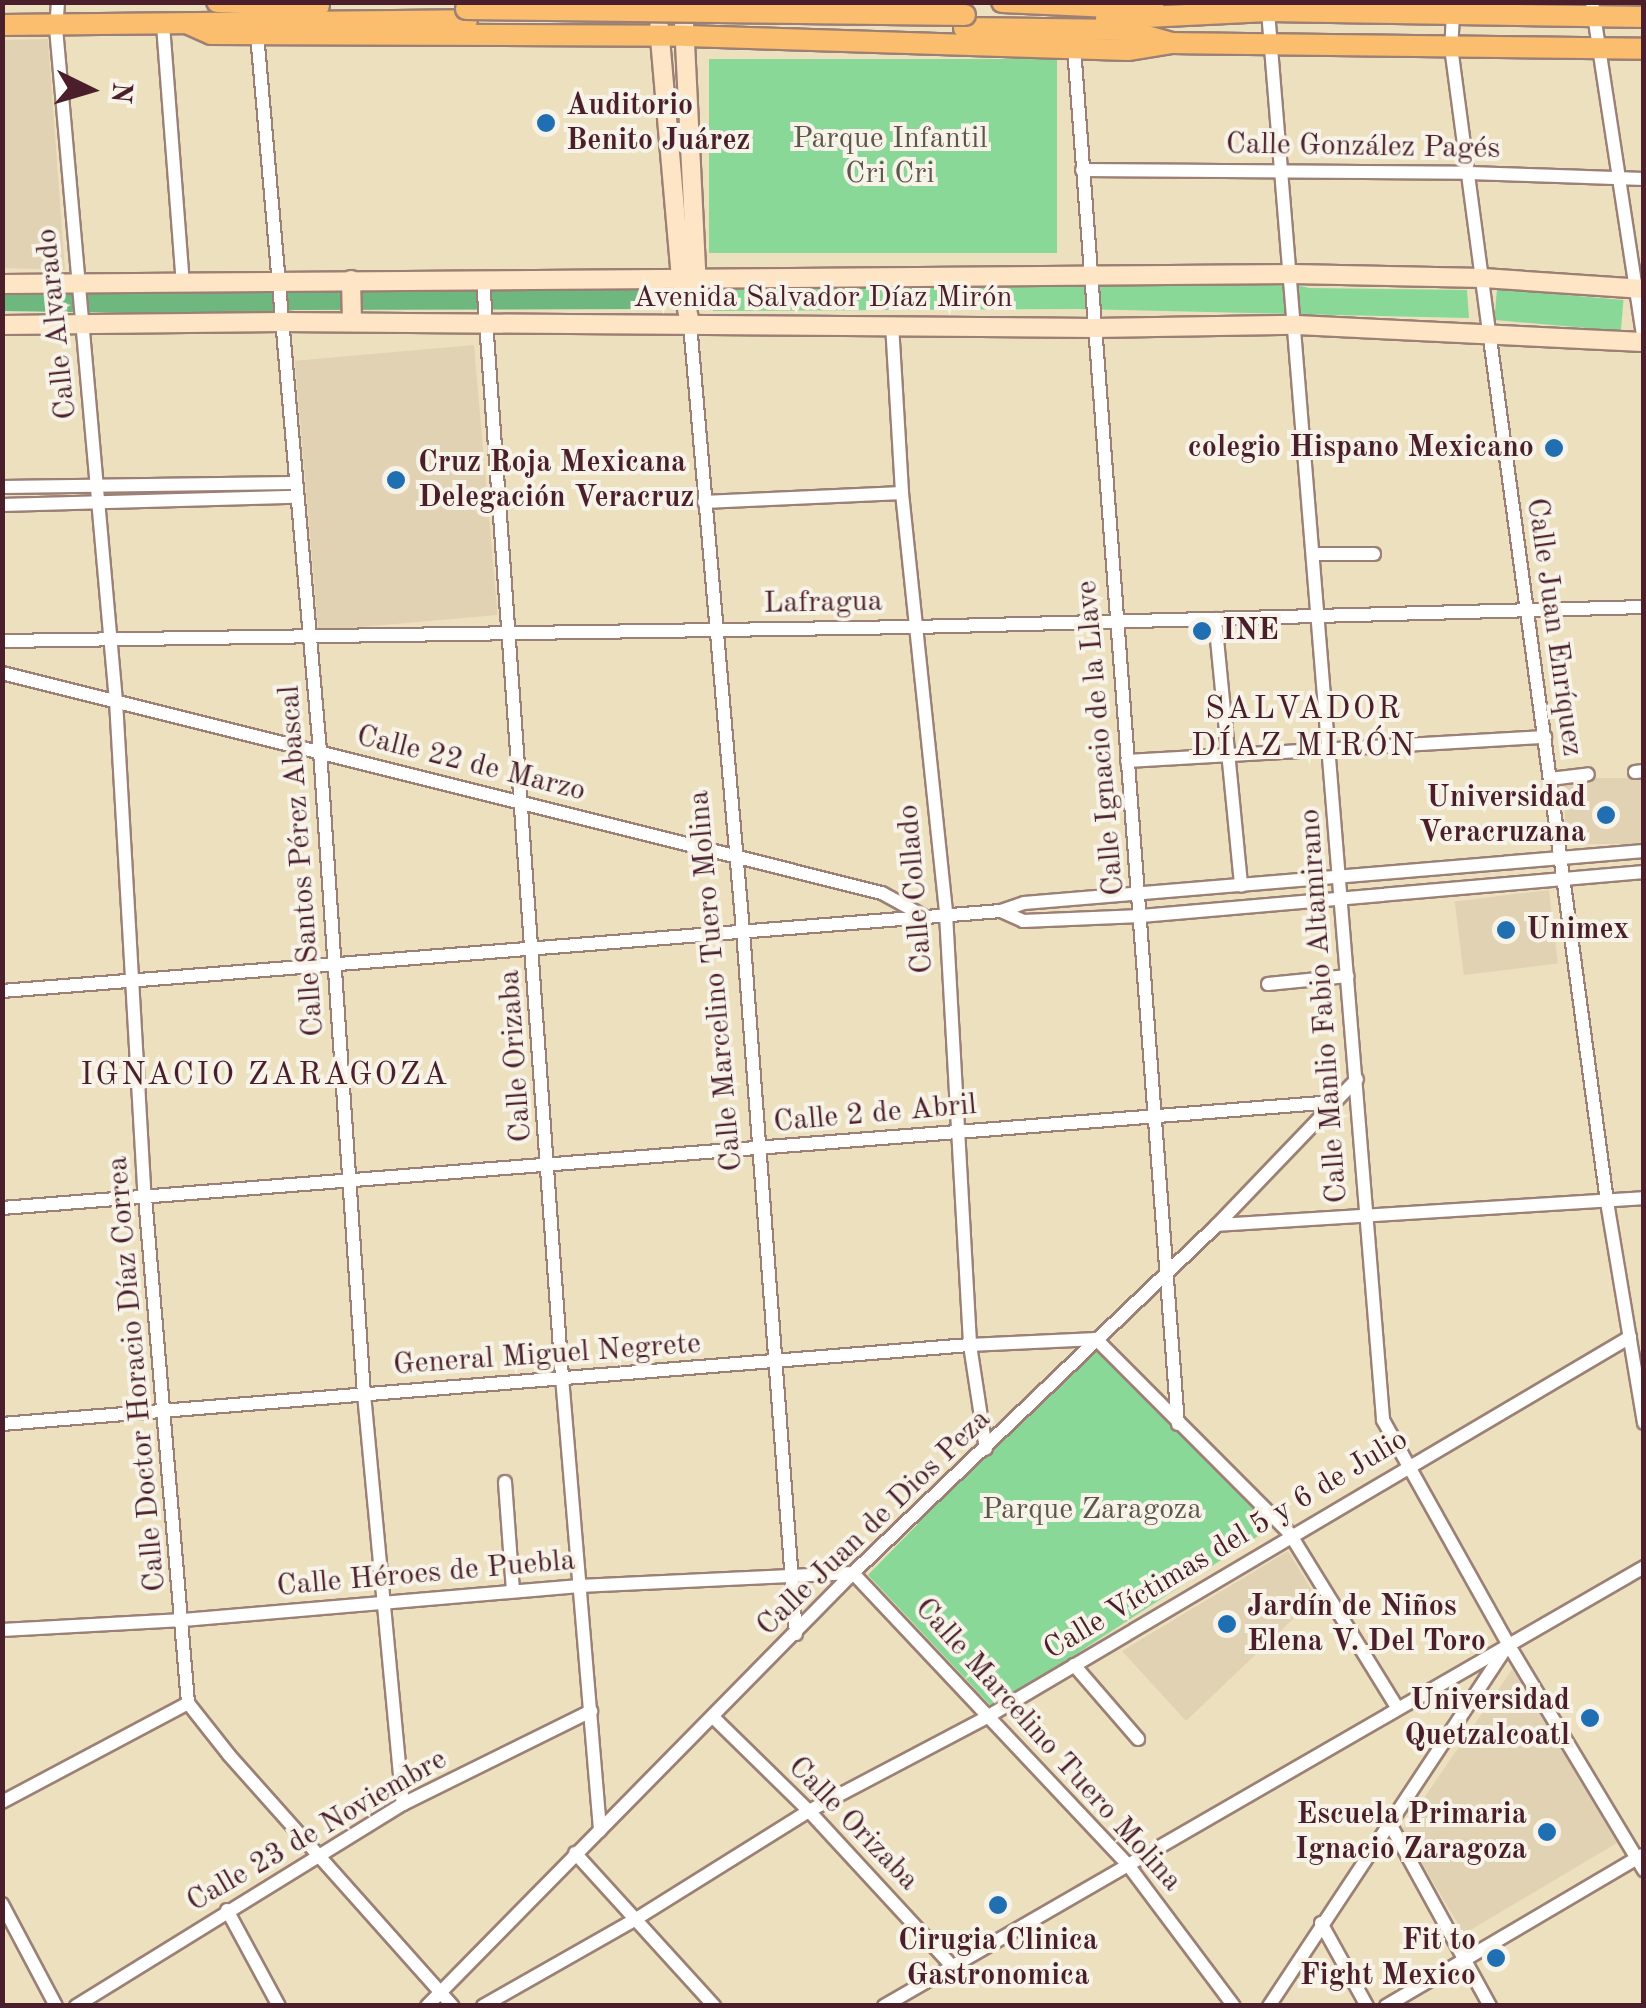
<!DOCTYPE html>
<html>
<head>
<meta charset="utf-8">
<style>
  body { margin:0 }
  #map { position:relative; width:1646px; height:2008px; overflow:hidden; background:#ede0bf; font-family:"Old Standard TT",serif }
  div>[style] { position:absolute }
  .built>* { inset:0; background:#e2d2b4; transform-origin:0 0 }
  .green>* { inset:0; background:#89d897; transform-origin:0 0 }
  .forest>* { inset:0; background:#6eb880 }
  .roads { filter:drop-shadow(2px 0 #9c8075) drop-shadow(-2px 0 #9c8075) drop-shadow(0 2px #9c8075) drop-shadow(0 -2px #9c8075) }
  .street>* { height:12px; margin:-6px; padding:0 6px; transform-origin:6px; border-radius:6px; background:#fff }
  .secondary>* { height:18px; margin:-9px; padding:0 9px; transform-origin:9px; border-radius:9px; background:#fde5c5 }
  .primary>* { height:20px; margin:-10px; padding:0 10px; transform-origin:10px; border-radius:10px; background:#fbbd6e }
  .bridges { filter:drop-shadow(2px 0 #9c8075) drop-shadow(-2px 0 #9c8075) drop-shadow(0 2px #9c8075) drop-shadow(0 -2px #9c8075) }
  .primary-bridge>* { height:20px; margin:-10px; padding:0 10px; transform-origin:10px; border-radius:10px; background:#fbbd6e }
  .dots>* { width:28px; height:28px; translate:-50% -50%; box-sizing:border-box; border:5px solid #f7f3e8; border-radius:50% }
  span { translate:-50% -50%; white-space:nowrap; text-align:center; line-height:1.15; -webkit-text-stroke:8px #f7f3e8; paint-order:stroke }
  .poi-label { font-size:30px; color:#4a1f2b; font-weight:700 }
  .left { translate:0 -50%; text-align:left }
  .right { translate:-100% -50%; text-align:right }
  .park-label { font-size:30px; color:#5d564b }
  .street-label { font-size:30px; color:#4a1f2b }
  .neighbourhood-label { font-size:32px; color:#4a1f2b; letter-spacing:2.5px }
  .frame { position:absolute; inset:0; border:5px solid #4a1f2b; pointer-events:none }
  .north { position:absolute; left:40px; top:40px; width:100px; height:100px; -webkit-text-stroke:8px #f7f3e8; paint-order:stroke; rotate:95deg; font-size:28px; font-weight:700; line-height:40px; text-align:center; color:#4a1f2b }
  .north::after { content:''; display:block; margin:auto; width:35px; height:45px; background:#4a1f2b; clip-path:polygon(50% 0,100% 100%,50% 72%,0 100%) }
</style>
</head>
<body>
<div id="map">
  <div class="built">
    <i style="clip-path:polygon(48px 39px,65px 270px,3px 268px,3px 40px)"></i>
    <i style="left:474px;top:345px;width:271px;height:180px;rotate:85deg"></i>
    <i style="left:1643px;top:778px;width:66px;height:78px;rotate:90deg"></i>
    <i style="left:1549px;top:890px;width:74px;height:95px;rotate:83deg"></i>
    <i style="clip-path:polygon(1288px 1551px,1316px 1597px,1186px 1721px,1122px 1651px)"></i>
    <i style="clip-path:polygon(1513px 1668px,1617px 1843px,1464px 1934px,1402px 1830px)"></i>
  </div>
  <div class="green">
    <i style="left:709px;top:59px;width:348px;height:194px"></i>
    <i style="clip-path:polygon(1285px 282px,1309px 288px,1467px 290px,1469px 318px,1079px 309px,713px 311px,711px 290px)"></i>
    <i style="left:1497px;top:289px;width:127px;height:31px;rotate:5deg"></i>
    <i style="clip-path:polygon(1091px 1346px,1275px 1525px,993px 1708px,868px 1575px)"></i>
  </div>
  <div class="forest">
    <i style="clip-path:polygon(259px 284px,286px 291px,646px 290px,646px 309px,294px 310px,260px 315px,3px 311px,2px 291px)"></i>
  </div>
  <div class="roads">
    <div class="street">
      <i style="left:58px;top:2px;width:26px;rotate:94deg"></i>
      <i style="left:56px;top:28px;width:676px;rotate:84.91deg"></i>
      <i style="left:116px;top:701px;width:497px;rotate:86.7deg"></i>
      <i style="left:145px;top:1197px;width:508px;rotate:85.14deg"></i>
      <i style="left:188px;top:1703px;width:66px;rotate:51.7deg"></i>
      <i style="left:229px;top:1755px;width:336px;rotate:48.3deg"></i>
      <i style="left:1592px;top:2px;width:345px;rotate:81.3deg"></i>
      <i style="left:1268px;top:11px;width:1414px;rotate:85.33deg"></i>
      <i style="left:1383px;top:1420px;width:257px;rotate:60.8deg"></i>
      <i style="left:1508px;top:1644px;width:264px;rotate:59deg"></i>
      <i style="left:1453px;top:14px;width:33px;rotate:93deg"></i>
      <i style="left:1451px;top:47px;width:287px;rotate:82.4deg"></i>
      <i style="left:1489px;top:331px;width:879px;rotate:82.28deg"></i>
      <i style="left:1607px;top:1202px;width:224px;rotate:80.5deg"></i>
      <i style="left:163px;top:25px;width:259px;rotate:85.6deg"></i>
      <i style="left:257px;top:34px;width:720px;rotate:84.98deg"></i>
      <i style="left:320px;top:751px;width:645px;rotate:86.09deg"></i>
      <i style="left:364px;top:1394px;width:412px;rotate:84.6deg"></i>
      <i style="left:1074px;top:48px;width:1380px;rotate:85.68deg"></i>
      <i style="left:1082px;top:170px;width:387px;rotate:0.4deg"></i>
      <i style="left:1469px;top:173px;width:175px;rotate:2deg"></i>
      <i style="left:483px;top:280px;width:1100px;rotate:85.88deg"></i>
      <i style="left:562px;top:1377px;width:455px;rotate:85.2deg"></i>
      <i style="left:690px;top:324px;width:609px;rotate:85.01deg"></i>
      <i style="left:743px;top:931px;width:705px;rotate:85.69deg"></i>
      <i style="left:892px;top:324px;width:169px;rotate:86.6deg"></i>
      <i style="left:902px;top:493px;width:423px;rotate:84deg"></i>
      <i style="left:946px;top:914px;width:432px;rotate:86.8deg"></i>
      <i style="left:970px;top:1345px;width:105px;rotate:81.3deg"></i>
      <i style="left:2px;top:487px;width:292px;rotate:-0.8deg"></i>
      <i style="left:704px;top:502px;width:198px;rotate:-2.6deg"></i>
      <i style="left:2px;top:505px;width:293px;rotate:-1.6deg"></i>
      <i style="left:1314px;top:554px;width:60px"></i>
      <i style="left:1215px;top:619px;width:268px;rotate:84.4deg"></i>
      <i style="left:2px;top:641px;width:913px;rotate:-0.88deg"></i>
      <i style="left:915px;top:627px;width:729px;rotate:-1.57deg"></i>
      <i style="left:2px;top:673px;width:907px;rotate:14.04deg"></i>
      <i style="left:882px;top:893px;width:46px;rotate:28.8deg"></i>
      <i style="left:1127px;top:761px;width:419px;rotate:-3.3deg"></i>
      <i style="left:1635px;top:772px;width:9px;rotate:-6deg"></i>
      <i style="left:1550px;top:779px;width:38px;rotate:-7deg"></i>
      <i style="left:1001px;top:911px;width:24px;rotate:24deg"></i>
      <i style="left:1023px;top:921px;width:118px;rotate:-2.4deg"></i>
      <i style="left:1141px;top:916px;width:505px;rotate:-5deg"></i>
      <i style="left:1268px;top:984px;width:80px;rotate:-5.7deg"></i>
      <i style="left:2px;top:991px;width:1002px;rotate:-4.58deg"></i>
      <i style="left:1001px;top:911px;width:24px;rotate:-19deg"></i>
      <i style="left:1024px;top:903px;width:622px;rotate:-4.79deg"></i>
      <i style="left:2px;top:1208px;width:1335px;rotate:-4.55deg"></i>
      <i style="left:1217px;top:1225px;width:428px;rotate:-3.6deg"></i>
      <i style="left:2px;top:1424px;width:971px;rotate:-4.67deg"></i>
      <i style="left:970px;top:1345px;width:126px;rotate:-2.7deg"></i>
      <i style="left:1096px;top:1339px;width:275px;rotate:45.1deg"></i>
      <i style="left:1290px;top:1534px;width:203px;rotate:58.3deg"></i>
      <i style="left:505px;top:1482px;width:109px;rotate:85.8deg"></i>
      <i style="left:2px;top:1630px;width:181px;rotate:-3.2deg"></i>
      <i style="left:183px;top:1620px;width:398px;rotate:-4.9deg"></i>
      <i style="left:580px;top:1586px;width:273px;rotate:-2.7deg"></i>
      <i style="left:853px;top:1573px;width:401px;rotate:46.7deg"></i>
      <i style="left:1128px;top:1865px;width:176px;rotate:53.1deg"></i>
      <i style="left:1074px;top:1665px;width:98px;rotate:49.1deg"></i>
      <i style="left:714px;top:1718px;width:133px;rotate:44.4deg"></i>
      <i style="left:809px;top:1811px;width:212px;rotate:47.3deg"></i>
      <i style="left:2px;top:1802px;width:211px;rotate:-28deg"></i>
      <i style="left:1390px;top:1824px;width:208px;rotate:61.2deg"></i>
      <i style="left:575px;top:1853px;width:207px;rotate:47.7deg"></i>
      <i style="left:2px;top:1904px;width:115px;rotate:62.1deg"></i>
      <i style="left:227px;top:1910px;width:109px;rotate:61.6deg"></i>
      <i style="left:1321px;top:1923px;width:95px;rotate:61deg"></i>
      <i style="left:76px;top:2006px;width:384px;rotate:-31.7deg"></i>
      <i style="left:403px;top:1804px;width:210px;rotate:-26.3deg"></i>
      <i style="left:427px;top:2006px;width:607px;rotate:-45.47deg"></i>
      <i style="left:853px;top:1573px;width:504px;rotate:-43.71deg"></i>
      <i style="left:1217px;top:1225px;width:202px;rotate:-46.2deg"></i>
      <i style="left:483px;top:2006px;width:176px;rotate:-29.6deg"></i>
      <i style="left:636px;top:1919px;width:204px;rotate:-32deg"></i>
      <i style="left:809px;top:1811px;width:201px;rotate:-27.8deg"></i>
      <i style="left:987px;top:1717px;width:747px;rotate:-30.58deg"></i>
      <i style="left:884px;top:2006px;width:878px;rotate:-30.01deg"></i>
      <i style="left:1269px;top:2006px;width:432px;rotate:-56.5deg"></i>
      <i style="left:1386px;top:2006px;width:297px;rotate:-30.5deg"></i>
    </div>
    <div class="secondary">
      <i style="left:683px;top:2px;width:288px;rotate:87.2deg"></i>
      <i style="left:659px;top:27px;width:253px;rotate:85deg"></i>
      <i style="left:681px;top:279px;width:46px;rotate:78.7deg"></i>
      <i style="left:351px;top:280px;width:42px;rotate:88.6deg"></i>
      <i style="left:2px;top:284px;width:1291px;rotate:-0.44deg"></i>
      <i style="left:1293px;top:274px;width:190px;rotate:1.2deg"></i>
      <i style="left:1483px;top:278px;width:161px;rotate:3.9deg"></i>
      <i style="left:2px;top:325px;width:279px;rotate:-0.6deg"></i>
      <i style="left:281px;top:322px;width:813px;rotate:0.42deg"></i>
      <i style="left:1094px;top:328px;width:202px;rotate:-0.9deg"></i>
      <i style="left:1296px;top:325px;width:348px;rotate:2.8deg"></i>
    </div>
    <div class="primary">
      <i style="left:217px;top:2px;width:102px;rotate:2.2deg"></i>
      <i style="left:1002px;top:2px;width:152px;rotate:2.6deg"></i>
      <i style="left:1106px;top:19px;width:162px;rotate:-2.8deg"></i>
      <i style="left:1268px;top:11px;width:376px;rotate:0.9deg"></i>
      <i style="left:189px;top:24px;width:24px;rotate:24deg"></i>
      <i style="left:211px;top:34px;width:475px;rotate:0.2deg"></i>
      <i style="left:686px;top:36px;width:442px;rotate:1.8deg"></i>
      <i style="left:1128px;top:50px;width:45px;rotate:-9deg"></i>
      <i style="left:2px;top:25px;width:465px;rotate:-0.6deg"></i>
      <i style="left:964px;top:28px;width:161px;rotate:0.7deg"></i>
      <i style="left:1125px;top:30px;width:49px;rotate:15.5deg"></i>
      <i style="left:1172px;top:43px;width:472px;rotate:0.7deg"></i>
    </div>
  </div>
  <div class="bridges">
    <div class="primary-bridge">
      <i style="left:466px;top:9px;width:499px;rotate:0.7deg"></i>
    </div>
  </div>
  <div class="dots">
    <i style="left:546px;top:123px;background:#1f6fb2"></i>
    <i style="left:1554px;top:448px;background:#1f6fb2"></i>
    <i style="left:396px;top:480px;background:#1f6fb2"></i>
    <i style="left:1202px;top:631px;background:#1f6fb2"></i>
    <i style="left:1606px;top:815px;background:#1f6fb2"></i>
    <i style="left:1506px;top:930px;background:#1f6fb2"></i>
    <i style="left:1227px;top:1624px;background:#1f6fb2"></i>
    <i style="left:1590px;top:1718px;background:#1f6fb2"></i>
    <i style="left:1547px;top:1832px;background:#1f6fb2"></i>
    <i style="left:998px;top:1905px;background:#1f6fb2"></i>
    <i style="left:1496px;top:1958px;background:#1f6fb2"></i>
  </div>
  <div class="poi-label">
    <span class="left" style="left:566px;top:123px">Auditorio<br>Benito Juárez</span>
    <span class="right" style="left:1534px;top:448px">colegio Hispano Mexicano</span>
    <span class="left" style="left:418px;top:480px">Cruz Roja Mexicana<br>Delegación Veracruz</span>
    <span class="left" style="left:1222px;top:631px">INE</span>
    <span class="right" style="left:1586px;top:815px">Universidad<br>Veracruzana</span>
    <span class="left" style="left:1526px;top:930px">Unimex</span>
    <span class="left" style="left:1247px;top:1624px">Jardín de Niños<br>Elena V. Del Toro</span>
    <span class="right" style="left:1570px;top:1718px">Universidad<br>Quetzalcoatl</span>
    <span class="right" style="left:1527px;top:1832px">Escuela Primaria<br>Ignacio Zaragoza</span>
    <span style="left:998px;top:1958px">Cirugia Clinica<br>Gastronomica</span>
    <span class="right" style="left:1476px;top:1958px">Fit to<br>Fight Mexico</span>
  </div>
  <div class="park-label">
    <span style="left:890px;top:156px">Parque Infantil<br>Cri Cri</span>
    <span style="left:1092px;top:1510px">Parque Zaragoza</span>
  </div>
  <div class="street-label">
    <span style="left:1363px;top:147px;rotate:1deg">Calle González Pagés</span>
    <span style="left:823px;top:298px">Avenida Salvador Díaz Mirón</span>
    <span style="left:57px;top:324px;rotate:-96deg">Calle Alvarado</span>
    <span style="left:823px;top:603px;rotate:-1deg">Lafragua</span>
    <span style="left:1554px;top:627px;rotate:82deg">Calle Juan Enríquez</span>
    <span style="left:1101px;top:738px;rotate:-95deg">Calle Ignacio de la Llave</span>
    <span style="left:471px;top:764px;rotate:14deg">Calle 22 de Marzo</span>
    <span style="left:302px;top:861px;rotate:-94deg">Calle Santos Pérez Abascal</span>
    <span style="left:916px;top:889px;rotate:-95deg">Calle Collado</span>
    <span style="left:716px;top:981px;rotate:-95deg">Calle Marcelino Tuero Molina</span>
    <span style="left:1324px;top:1006px;rotate:-94deg">Calle Manlio Fabio Altamirano</span>
    <span style="left:516px;top:1056px;rotate:-94deg">Calle Orizaba</span>
    <span style="left:875px;top:1114px;rotate:-5deg">Calle 2 de Abril</span>
    <span style="left:547px;top:1355px;rotate:-4deg">General Miguel Negrete</span>
    <span style="left:137px;top:1374px;rotate:-95deg">Calle Doctor Horacio Díaz Correa</span>
    <span style="left:874px;top:1523px;rotate:-44deg">Calle Juan de Dios Peza</span>
    <span style="left:1226px;top:1545px;rotate:-31deg">Calle Víctimas del 5 y 6 de Julio</span>
    <span style="left:426px;top:1574px;rotate:-5deg">Calle Héroes de Puebla</span>
    <span style="left:1048px;top:1745px;rotate:48deg">Calle Marcelino Tuero Molina</span>
    <span style="left:853px;top:1824px;rotate:46deg">Calle Orizaba</span>
    <span style="left:317px;top:1831px;rotate:-30deg">Calle 23 de Noviembre</span>
  </div>
  <div class="neighbourhood-label">
    <span style="left:1304px;top:729px">SALVADOR<br>DÍAZ MIRÓN</span>
    <span style="left:265px;top:1076px">IGNACIO ZARAGOZA</span>
  </div>
  <div class="frame"></div>
  <div class="north">N</div>
</div>
</body>
</html>
